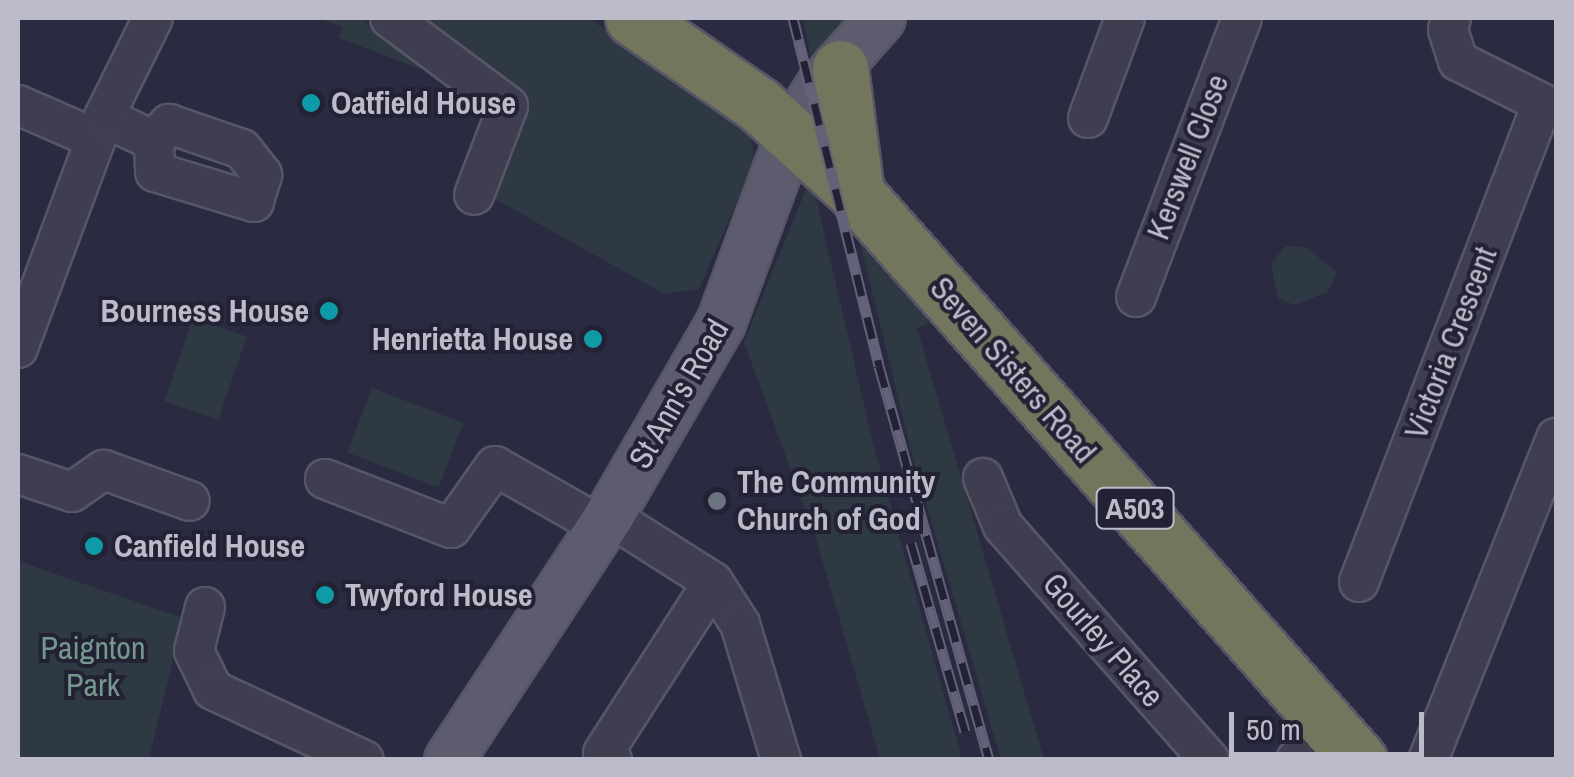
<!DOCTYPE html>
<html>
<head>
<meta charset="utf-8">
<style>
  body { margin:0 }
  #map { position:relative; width:1574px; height:777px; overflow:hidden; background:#2a2a40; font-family:"Archivo Narrow",sans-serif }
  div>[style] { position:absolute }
  .green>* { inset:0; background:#2f3944; transform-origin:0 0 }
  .roads { filter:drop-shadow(2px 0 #575667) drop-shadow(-2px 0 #575667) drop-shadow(0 2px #575667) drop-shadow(0 -2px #575667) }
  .minor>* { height:38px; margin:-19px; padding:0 19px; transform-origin:19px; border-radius:19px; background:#3e3e50 }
  .major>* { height:48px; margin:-24px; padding:0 24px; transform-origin:24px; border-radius:24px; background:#5d5c6f }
  .highway>* { height:55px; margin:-27.5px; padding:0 27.5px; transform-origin:27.5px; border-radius:27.5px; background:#73755c }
  .rail>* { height:11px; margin-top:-5.5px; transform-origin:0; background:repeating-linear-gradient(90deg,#232235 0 22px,#636278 0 44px); box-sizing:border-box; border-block:2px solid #636278 }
  .dots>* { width:28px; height:28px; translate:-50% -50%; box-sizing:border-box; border:5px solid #232235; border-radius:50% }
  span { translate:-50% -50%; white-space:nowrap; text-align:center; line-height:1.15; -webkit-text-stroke:8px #232235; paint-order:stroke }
  .shield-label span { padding:2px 8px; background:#232235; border:2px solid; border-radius:8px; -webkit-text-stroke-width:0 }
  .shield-label { font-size:30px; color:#bcbbca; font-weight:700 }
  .poi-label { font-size:32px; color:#bcbbca; font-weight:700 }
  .left { translate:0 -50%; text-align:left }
  .right { translate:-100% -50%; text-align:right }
  .street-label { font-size:32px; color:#bcbbca }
  .park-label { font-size:32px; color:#74988d }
  .frame { position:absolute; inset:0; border:20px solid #bcbbca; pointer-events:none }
  .scale { position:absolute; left:1229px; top:712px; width:195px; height:45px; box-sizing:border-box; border:5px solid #bcbbca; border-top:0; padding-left:12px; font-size:30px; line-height:35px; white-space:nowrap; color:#bcbbca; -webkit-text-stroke:8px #232235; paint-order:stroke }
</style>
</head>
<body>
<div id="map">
  <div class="green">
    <i style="clip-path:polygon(316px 18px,360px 18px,422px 62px,420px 69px,339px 38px,343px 27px)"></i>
    <i style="clip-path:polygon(414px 18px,588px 18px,748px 125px,755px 159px,699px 289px,664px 294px,486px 194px,527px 95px)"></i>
    <i style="clip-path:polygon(803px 18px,851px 18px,811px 57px)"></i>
    <i style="clip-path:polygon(811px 177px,873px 443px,962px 759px,880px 759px,817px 542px,744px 342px)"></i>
    <i style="clip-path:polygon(855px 222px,937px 320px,917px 328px,1044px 759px,1001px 759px,913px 459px)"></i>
    <i style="clip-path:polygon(1286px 246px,1306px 247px,1337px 272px,1328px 292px,1294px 305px,1278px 298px,1271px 263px)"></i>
    <i style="left:193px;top:318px;width:57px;height:88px;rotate:19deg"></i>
    <i style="left:372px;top:388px;width:98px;height:69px;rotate:21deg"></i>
    <i style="clip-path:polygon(18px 561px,183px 618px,149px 759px,18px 760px)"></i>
  </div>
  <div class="roads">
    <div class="minor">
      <i style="left:390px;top:18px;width:147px;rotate:36.7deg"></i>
      <i style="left:508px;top:106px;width:95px;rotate:110.9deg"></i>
      <i style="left:1451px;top:18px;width:12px;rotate:104deg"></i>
      <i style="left:1448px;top:30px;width:33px;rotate:72deg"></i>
      <i style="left:1458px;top:61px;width:110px;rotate:26.6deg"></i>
      <i style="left:18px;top:105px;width:85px;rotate:23.6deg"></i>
      <i style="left:104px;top:117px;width:55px;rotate:25.6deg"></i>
      <i style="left:154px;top:141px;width:23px;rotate:-49deg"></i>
      <i style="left:169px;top:124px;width:77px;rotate:18.9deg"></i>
      <i style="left:242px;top:149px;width:33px;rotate:52deg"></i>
      <i style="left:262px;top:175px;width:28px;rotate:107deg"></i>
      <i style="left:254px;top:202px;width:103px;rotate:-163.1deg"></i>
      <i style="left:155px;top:172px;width:31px;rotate:-92deg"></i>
      <i style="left:1088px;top:118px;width:107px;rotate:-69.7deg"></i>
      <i style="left:1136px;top:297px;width:298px;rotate:-69.2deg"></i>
      <i style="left:18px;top:348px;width:246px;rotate:-69.6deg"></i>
      <i style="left:104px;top:117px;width:110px;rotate:-63.7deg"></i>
      <i style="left:18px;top:474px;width:57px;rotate:18.4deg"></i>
      <i style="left:72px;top:492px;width:39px;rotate:-35deg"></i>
      <i style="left:104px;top:470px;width:91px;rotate:19.8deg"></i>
      <i style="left:983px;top:478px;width:52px;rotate:67.4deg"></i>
      <i style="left:1003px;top:526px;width:312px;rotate:48.6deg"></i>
      <i style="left:325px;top:479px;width:135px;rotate:21.3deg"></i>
      <i style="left:451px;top:528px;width:76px;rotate:-54.6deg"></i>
      <i style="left:495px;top:466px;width:120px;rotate:29.6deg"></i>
      <i style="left:609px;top:516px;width:123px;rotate:32.4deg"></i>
      <i style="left:713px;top:582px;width:50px;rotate:57.3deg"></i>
      <i style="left:740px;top:624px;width:142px;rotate:73.2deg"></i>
      <i style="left:1359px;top:582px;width:512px;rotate:-69.05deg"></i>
      <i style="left:205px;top:607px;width:45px;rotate:104deg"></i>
      <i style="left:194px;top:651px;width:43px;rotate:64deg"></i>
      <i style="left:213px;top:690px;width:166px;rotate:24.9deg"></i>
      <i style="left:612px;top:760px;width:11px;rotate:-142deg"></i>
      <i style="left:603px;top:753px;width:203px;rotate:-57.2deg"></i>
      <i style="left:1296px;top:760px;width:48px;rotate:-43.3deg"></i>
      <i style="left:1428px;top:760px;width:347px;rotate:-68.3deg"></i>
    </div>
    <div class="major">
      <i style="left:449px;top:760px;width:292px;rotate:-56.7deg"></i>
      <i style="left:609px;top:516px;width:223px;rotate:-59.9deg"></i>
      <i style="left:721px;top:323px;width:205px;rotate:-69.7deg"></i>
      <i style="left:792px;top:131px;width:52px;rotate:-57.5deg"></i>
      <i style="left:820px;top:87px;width:92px;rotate:-48.5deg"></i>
    </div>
    <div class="highway">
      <i style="left:633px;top:18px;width:153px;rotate:34.6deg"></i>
      <i style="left:759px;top:105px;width:131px;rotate:42.2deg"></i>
      <i style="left:856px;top:193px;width:758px;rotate:48.42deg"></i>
      <i style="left:840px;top:68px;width:126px;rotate:82.7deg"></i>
    </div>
  </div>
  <div class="rail">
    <i style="left:793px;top:18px;width:358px;rotate:76.1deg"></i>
    <i style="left:879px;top:366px;width:409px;rotate:74.4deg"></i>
    <i style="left:911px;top:543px;width:196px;rotate:74deg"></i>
  </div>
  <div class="dots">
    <i style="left:311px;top:103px;background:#0f9aa8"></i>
    <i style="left:329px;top:311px;background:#0f9aa8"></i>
    <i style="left:593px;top:339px;background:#0f9aa8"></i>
    <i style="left:717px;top:501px;background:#6b7280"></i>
    <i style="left:94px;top:546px;background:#0f9aa8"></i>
    <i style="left:325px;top:595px;background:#0f9aa8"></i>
  </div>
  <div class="shield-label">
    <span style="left:1135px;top:508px">A503</span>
  </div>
  <div class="poi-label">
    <span class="left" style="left:331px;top:103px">Oatfield House</span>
    <span class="right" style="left:309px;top:311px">Bourness House</span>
    <span class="right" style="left:573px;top:339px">Henrietta House</span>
    <span class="left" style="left:737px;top:501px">The Community<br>Church of God</span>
    <span class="left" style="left:114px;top:546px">Canfield House</span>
    <span class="left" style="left:345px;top:595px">Twyford House</span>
  </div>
  <div class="street-label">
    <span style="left:1188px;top:157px;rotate:-69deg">Kerswell Close</span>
    <span style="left:1451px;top:343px;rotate:-69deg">Victoria Crescent</span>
    <span style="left:1013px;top:370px;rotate:49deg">Seven Sisters Road</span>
    <span style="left:679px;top:394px;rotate:-60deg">St Ann's Road</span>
    <span style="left:1103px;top:640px;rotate:49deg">Gourley Place</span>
  </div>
  <div class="park-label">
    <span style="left:93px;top:667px">Paignton<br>Park</span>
  </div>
  <div class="frame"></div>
  <div class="scale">50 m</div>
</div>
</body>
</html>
